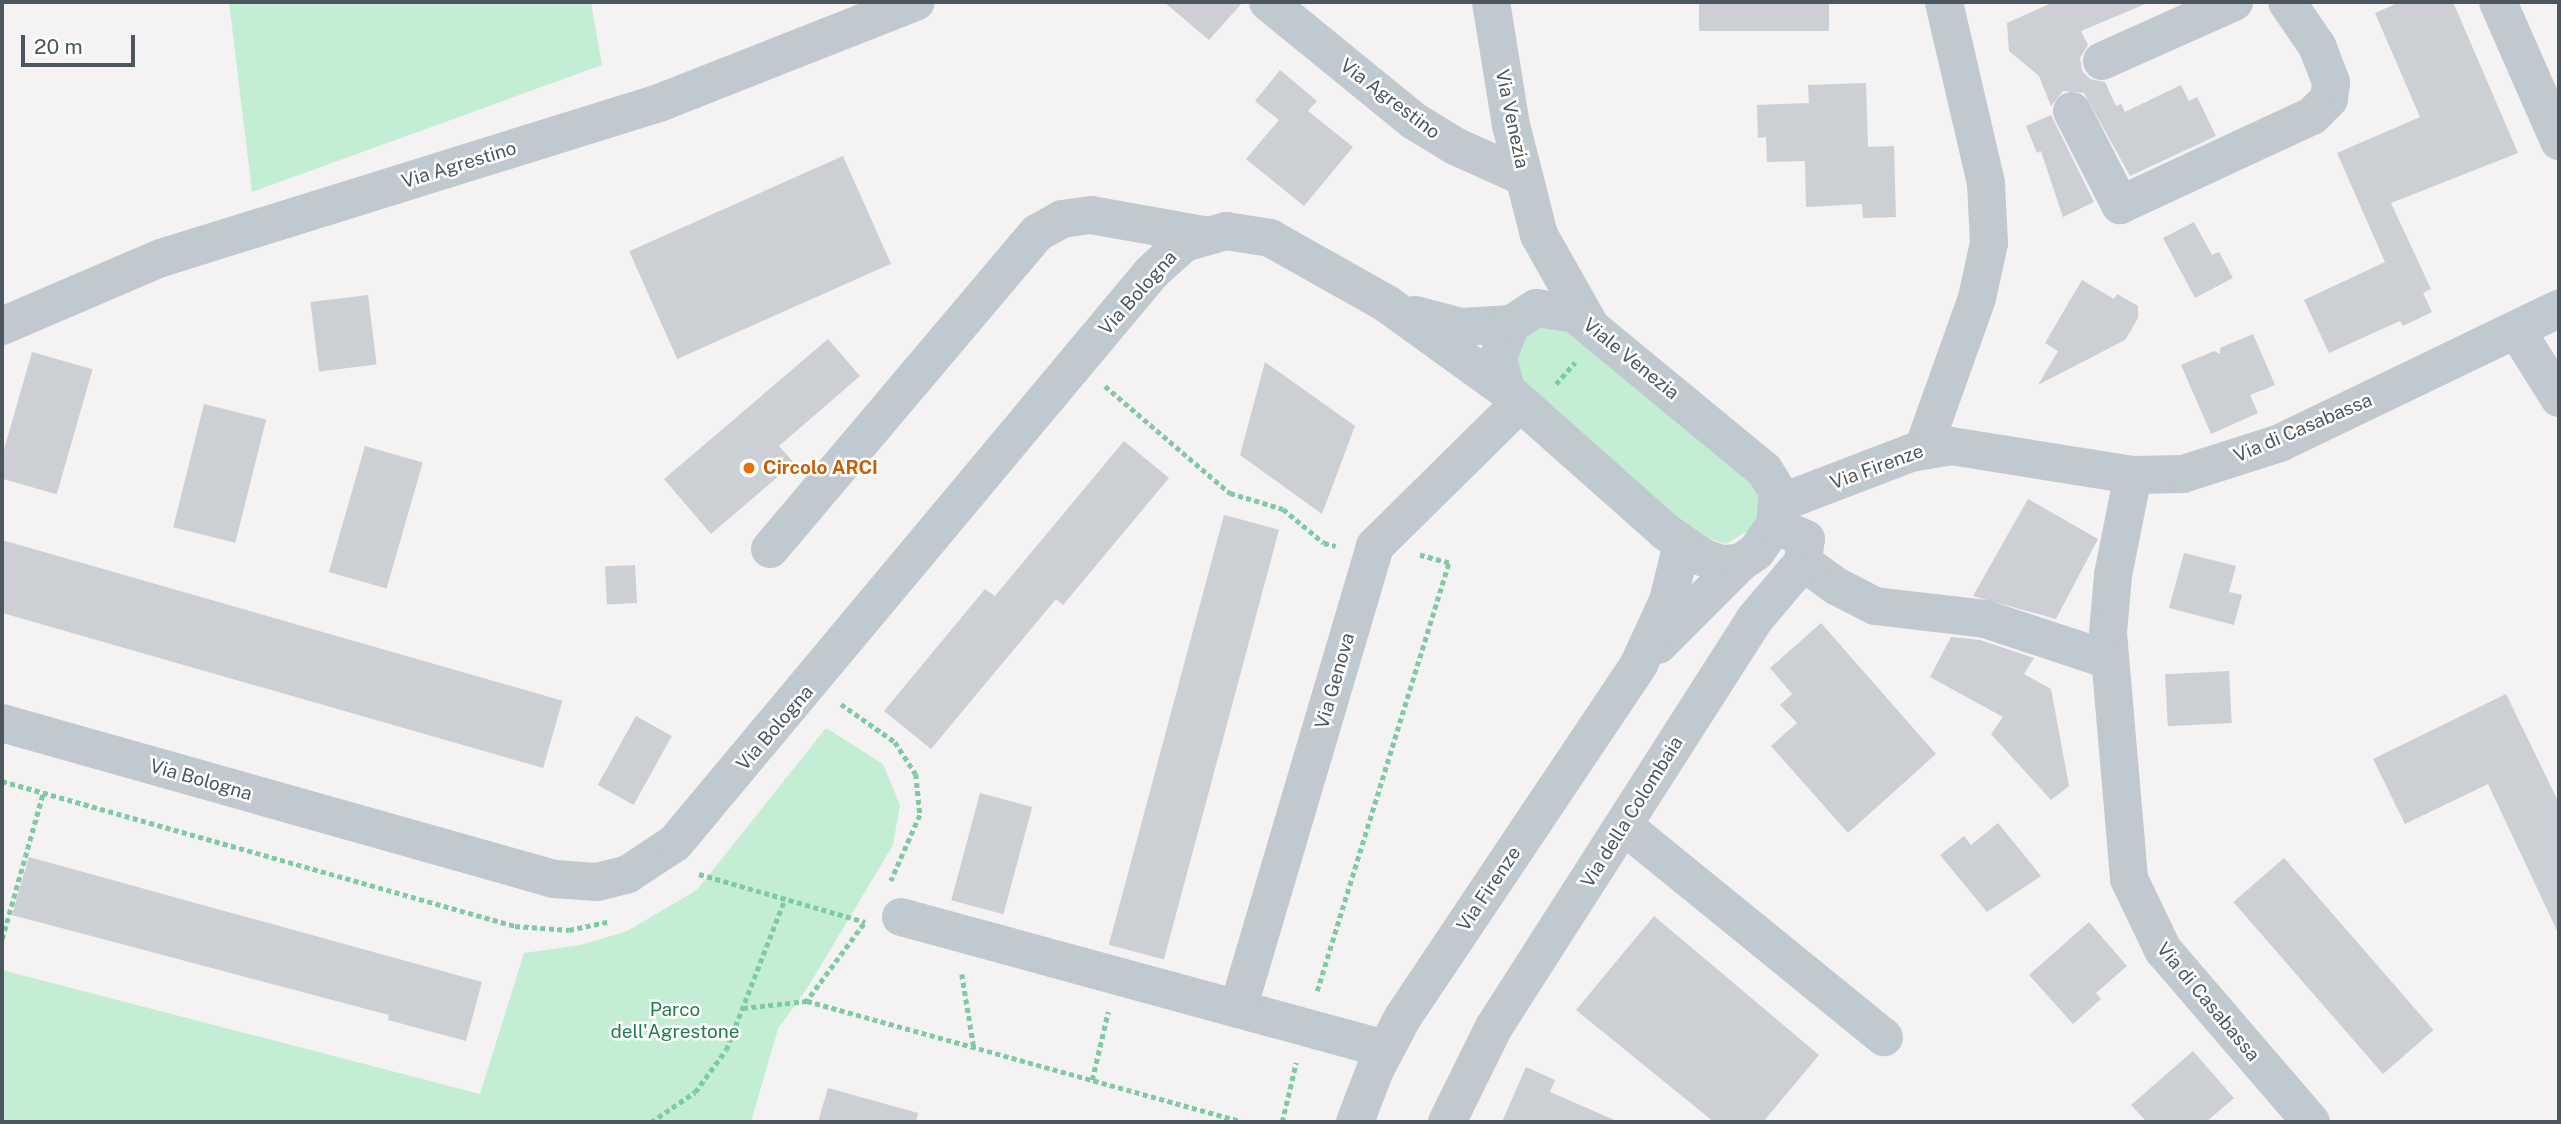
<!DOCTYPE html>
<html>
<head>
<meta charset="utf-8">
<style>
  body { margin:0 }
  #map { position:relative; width:2561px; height:1124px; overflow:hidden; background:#f4f2f2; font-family:"Public Sans",sans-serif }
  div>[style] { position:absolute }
  .green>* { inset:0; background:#c4eed4 }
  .building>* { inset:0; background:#cccfd4; transform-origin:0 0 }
  .path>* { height:4.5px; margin-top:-2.25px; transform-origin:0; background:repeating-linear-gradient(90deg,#7dcba4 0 5px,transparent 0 8.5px) }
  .minor>* { height:38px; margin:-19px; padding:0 19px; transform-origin:19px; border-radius:19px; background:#c1c9d0 }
  .dots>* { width:19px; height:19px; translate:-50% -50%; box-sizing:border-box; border:4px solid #fff; border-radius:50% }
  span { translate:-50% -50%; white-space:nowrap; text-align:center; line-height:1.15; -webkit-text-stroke:5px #fff; paint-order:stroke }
  .street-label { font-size:19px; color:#4b565f }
  .food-label { font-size:19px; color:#c56008; font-weight:700 }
  .left { translate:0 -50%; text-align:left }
  .park-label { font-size:19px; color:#1d7f4c }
  .frame { position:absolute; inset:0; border:4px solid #4b565f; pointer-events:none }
  .scale { position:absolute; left:21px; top:35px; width:114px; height:32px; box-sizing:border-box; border:4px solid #4b565f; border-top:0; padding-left:9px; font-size:21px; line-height:24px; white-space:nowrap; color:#4b565f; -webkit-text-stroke:5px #fff; paint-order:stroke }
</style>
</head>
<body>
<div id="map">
  <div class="green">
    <i style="clip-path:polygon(229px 2px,591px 2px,602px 65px,252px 192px)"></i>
    <i style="clip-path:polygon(1538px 327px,1568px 327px,1758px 489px,1759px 517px,1751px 529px,1726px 544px,1695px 535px,1536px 406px,1512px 357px,1517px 345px)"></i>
    <i style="clip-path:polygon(826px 728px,883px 764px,900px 805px,893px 845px,808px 987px,778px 1029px,751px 1122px,2px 1122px,2px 970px,480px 1094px,524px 953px,581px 945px,627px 931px,697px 890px)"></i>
  </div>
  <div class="building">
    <i style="clip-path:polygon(1164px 2px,1243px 2px,1209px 40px)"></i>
    <i style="left:1699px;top:2px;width:130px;height:29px"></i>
    <i style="clip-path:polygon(2054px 2px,2150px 2px,2081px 31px,2088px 45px,2080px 58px,2082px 71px,2090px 79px,2105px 82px,2116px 106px,2121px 104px,2125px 112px,2181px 85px,2189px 101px,2197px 97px,2216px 136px,2130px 176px,2084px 93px,2063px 91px,2051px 106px,2039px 76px,2009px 51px,2007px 23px)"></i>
    <i style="clip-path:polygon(2400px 2px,2453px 2px,2518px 153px,2391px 203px,2431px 289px,2423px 293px,2432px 312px,2403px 326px,2400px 321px,2329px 353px,2304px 300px,2385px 262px,2337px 153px,2420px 117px,2375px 13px)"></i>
    <i style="clip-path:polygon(1280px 70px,1317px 101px,1308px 111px,1353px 147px,1304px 206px,1246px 159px,1279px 120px,1255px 101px)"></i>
    <i style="clip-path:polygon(1866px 83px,1868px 147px,1894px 146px,1896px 217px,1863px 218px,1862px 204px,1806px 207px,1805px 161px,1767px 162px,1766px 137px,1758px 138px,1757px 105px,1809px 103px,1808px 85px)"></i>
    <i style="clip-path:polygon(2051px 115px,2094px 202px,2063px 217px,2041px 151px,2037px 153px,2026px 126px)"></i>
    <i style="left:843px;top:156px;width:118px;height:234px;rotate:66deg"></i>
    <i style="clip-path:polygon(2194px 222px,2212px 255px,2219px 252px,2233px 278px,2195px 298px,2163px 238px)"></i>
    <i style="clip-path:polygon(2082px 280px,2114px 299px,2117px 294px,2138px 306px,2138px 318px,2125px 340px,2038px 385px,2058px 351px,2045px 343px)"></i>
    <i style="left:368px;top:295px;width:70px;height:58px;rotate:83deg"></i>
    <i style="clip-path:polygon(2253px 334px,2275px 385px,2250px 395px,2258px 413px,2211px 434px,2181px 365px,2214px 351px,2220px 354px,2220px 348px)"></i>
    <i style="clip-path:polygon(828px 339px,860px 376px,779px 446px,794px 463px,711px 534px,664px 479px)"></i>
    <i style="left:32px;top:352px;width:63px;height:130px;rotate:16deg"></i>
    <i style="clip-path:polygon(1265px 362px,1355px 426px,1322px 514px,1240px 455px)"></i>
    <i style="left:204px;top:404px;width:64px;height:127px;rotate:14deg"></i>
    <i style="clip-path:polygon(1124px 441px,1169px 478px,1063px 605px,1056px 599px,931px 749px,884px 711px,985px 589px,995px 596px)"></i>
    <i style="left:365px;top:446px;width:60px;height:131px;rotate:16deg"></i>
    <i style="clip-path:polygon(2028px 499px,2098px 539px,2056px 619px,1973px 596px)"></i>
    <i style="left:1224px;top:515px;width:57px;height:445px;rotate:15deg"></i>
    <i style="left:2px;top:540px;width:583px;height:70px;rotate:16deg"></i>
    <i style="clip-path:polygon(2184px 553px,2236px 566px,2229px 592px,2242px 595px,2234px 625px,2169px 608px)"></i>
    <i style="left:635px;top:565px;width:38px;height:30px;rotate:87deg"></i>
    <i style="clip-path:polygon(1821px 623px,1936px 754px,1848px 833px,1771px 746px,1797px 723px,1780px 705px,1792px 694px,1770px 668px)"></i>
    <i style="clip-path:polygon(1951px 637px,1980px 640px,2034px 658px,2024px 674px,2051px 689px,2069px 786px,2051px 800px,1991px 734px,2003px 717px,1930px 677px)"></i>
    <i style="left:2229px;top:671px;width:52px;height:64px;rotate:87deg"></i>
    <i style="clip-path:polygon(2506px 694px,2559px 803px,2559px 935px,2488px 784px,2405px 824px,2373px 759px)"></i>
    <i style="left:636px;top:716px;width:41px;height:79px;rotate:29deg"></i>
    <i style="left:980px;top:793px;width:54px;height:111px;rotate:15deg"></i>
    <i style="clip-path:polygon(1998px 823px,2041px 876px,1987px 912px,1940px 855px,1964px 836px,1971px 845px)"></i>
    <i style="clip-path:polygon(29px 857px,482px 982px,466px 1041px,388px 1020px,389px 1015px,12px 915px)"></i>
    <i style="left:2284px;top:858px;width:228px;height:67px;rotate:49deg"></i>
    <i style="clip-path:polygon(1654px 916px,1819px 1055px,1763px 1122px,1714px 1122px,1576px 1010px)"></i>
    <i style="clip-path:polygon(2089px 922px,2127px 966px,2096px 993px,2101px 999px,2073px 1024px,2029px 975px)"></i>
    <i style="clip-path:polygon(2193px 1051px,2234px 1098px,2206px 1122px,2147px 1122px,2131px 1105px)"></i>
    <i style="clip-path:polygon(1526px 1067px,1555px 1080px,1550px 1092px,1619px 1122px,1502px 1122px)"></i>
    <i style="clip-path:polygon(828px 1088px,918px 1113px,916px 1122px,818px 1122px)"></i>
  </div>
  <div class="path">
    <i style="left:1556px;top:384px;width:29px;rotate:-49deg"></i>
    <i style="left:1105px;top:386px;width:165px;rotate:40.6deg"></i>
    <i style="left:1230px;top:493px;width:55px;rotate:16.8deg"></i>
    <i style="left:1283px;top:509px;width:53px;rotate:39.7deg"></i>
    <i style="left:1324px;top:543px;width:12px;rotate:14deg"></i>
    <i style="left:841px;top:704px;width:66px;rotate:35.1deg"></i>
    <i style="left:895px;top:742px;width:38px;rotate:57deg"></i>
    <i style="left:916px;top:774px;width:41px;rotate:84.4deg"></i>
    <i style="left:920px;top:815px;width:72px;rotate:113.7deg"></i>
    <i style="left:2px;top:781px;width:533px;rotate:15.78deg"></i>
    <i style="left:515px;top:926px;width:54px;rotate:4.2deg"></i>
    <i style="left:569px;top:930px;width:40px;rotate:-12deg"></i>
    <i style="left:699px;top:874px;width:173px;rotate:16.1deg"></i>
    <i style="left:864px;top:924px;width:96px;rotate:126.5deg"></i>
    <i style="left:807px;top:1001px;width:452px;rotate:15.5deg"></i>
    <i style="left:2px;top:939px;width:152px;rotate:-74.3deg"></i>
    <i style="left:962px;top:974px;width:75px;rotate:80.8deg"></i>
    <i style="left:1317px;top:991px;width:448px;rotate:-72.9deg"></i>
    <i style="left:1449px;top:563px;width:30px;rotate:-165deg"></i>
    <i style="left:743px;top:1008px;width:64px;rotate:-6.2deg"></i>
    <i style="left:1092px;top:1080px;width:70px;rotate:-76.8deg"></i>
    <i style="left:651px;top:1122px;width:53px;rotate:-34.3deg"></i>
    <i style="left:695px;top:1092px;width:52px;rotate:-53.6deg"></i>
    <i style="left:726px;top:1050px;width:162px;rotate:-68.7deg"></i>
    <i style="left:1282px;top:1122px;width:61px;rotate:-76.7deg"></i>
  </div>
  <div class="minor">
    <i style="left:1268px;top:2px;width:188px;rotate:39.2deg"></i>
    <i style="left:1414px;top:121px;width:50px;rotate:31.2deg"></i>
    <i style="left:1457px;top:147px;width:73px;rotate:24.1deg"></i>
    <i style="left:1491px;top:2px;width:125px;rotate:80.8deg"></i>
    <i style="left:1511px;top:125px;width:114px;rotate:75.7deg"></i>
    <i style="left:1539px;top:235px;width:100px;rotate:60.6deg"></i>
    <i style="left:2498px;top:2px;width:152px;rotate:66.3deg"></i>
    <i style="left:2102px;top:61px;width:145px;rotate:-24.1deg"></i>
    <i style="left:2072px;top:111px;width:106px;rotate:62.9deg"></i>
    <i style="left:2120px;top:205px;width:212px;rotate:-24.9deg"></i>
    <i style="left:2312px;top:116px;width:24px;rotate:-45deg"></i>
    <i style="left:2329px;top:99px;width:17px;rotate:-83deg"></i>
    <i style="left:2331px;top:82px;width:39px;rotate:-111deg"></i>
    <i style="left:2317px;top:46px;width:53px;rotate:-124.3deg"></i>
    <i style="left:1415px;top:315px;width:48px;rotate:14.6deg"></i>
    <i style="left:1461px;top:327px;width:50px;rotate:-3.4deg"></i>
    <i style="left:2px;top:326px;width:173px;rotate:-23.2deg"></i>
    <i style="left:161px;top:258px;width:522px;rotate:-17.29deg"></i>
    <i style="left:659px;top:103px;width:276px;rotate:-21.5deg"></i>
    <i style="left:2517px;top:331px;width:79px;rotate:57.9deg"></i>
    <i style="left:1923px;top:449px;width:160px;rotate:-70.3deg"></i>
    <i style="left:1977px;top:298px;width:56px;rotate:-77.7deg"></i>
    <i style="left:1989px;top:243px;width:60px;rotate:-92.9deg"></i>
    <i style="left:1986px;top:183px;width:186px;rotate:-103.1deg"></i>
    <i style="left:2133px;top:475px;width:102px;rotate:101.3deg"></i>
    <i style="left:2113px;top:575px;width:58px;rotate:94.9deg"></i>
    <i style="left:2108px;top:633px;width:247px;rotate:85.1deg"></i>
    <i style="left:2129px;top:879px;width:79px;rotate:64.4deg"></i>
    <i style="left:2163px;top:950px;width:227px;rotate:49.3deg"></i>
    <i style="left:1780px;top:503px;width:140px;rotate:-20.9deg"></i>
    <i style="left:1911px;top:453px;width:41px;rotate:-9.9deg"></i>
    <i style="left:1951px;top:446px;width:184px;rotate:9.1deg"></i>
    <i style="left:2133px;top:475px;width:50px;rotate:-1.1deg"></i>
    <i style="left:2183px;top:474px;width:102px;rotate:-17.7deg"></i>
    <i style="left:2280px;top:443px;width:310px;rotate:-25.7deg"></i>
    <i style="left:770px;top:549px;width:414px;rotate:-49.8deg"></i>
    <i style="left:1037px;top:233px;width:29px;rotate:-29deg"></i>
    <i style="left:1062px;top:219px;width:29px;rotate:-8deg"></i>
    <i style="left:1091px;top:215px;width:114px;rotate:10.1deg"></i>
    <i style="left:1803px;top:562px;width:41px;rotate:36deg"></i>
    <i style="left:1836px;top:586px;width:44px;rotate:27.1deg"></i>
    <i style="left:1875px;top:606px;width:111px;rotate:6.7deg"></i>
    <i style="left:1985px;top:619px;width:131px;rotate:18.3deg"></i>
    <i style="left:1658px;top:645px;width:116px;rotate:-45deg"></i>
    <i style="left:2px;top:723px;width:574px;rotate:15.78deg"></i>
    <i style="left:554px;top:879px;width:43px;rotate:4deg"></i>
    <i style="left:597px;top:882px;width:32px;rotate:-14deg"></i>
    <i style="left:628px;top:874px;width:56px;rotate:-33.4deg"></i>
    <i style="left:675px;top:843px;width:744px;rotate:-50.13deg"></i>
    <i style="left:1152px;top:272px;width:43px;rotate:-42.2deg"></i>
    <i style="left:1184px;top:243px;width:44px;rotate:-15.9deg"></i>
    <i style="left:1226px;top:231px;width:45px;rotate:9deg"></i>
    <i style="left:1270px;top:238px;width:134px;rotate:29.4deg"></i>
    <i style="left:1387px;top:304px;width:147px;rotate:35.9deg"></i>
    <i style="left:1506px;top:390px;width:214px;rotate:41.6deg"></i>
    <i style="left:1666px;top:532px;width:44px;rotate:34.8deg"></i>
    <i style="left:1702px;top:557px;width:20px;rotate:20deg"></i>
    <i style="left:1721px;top:564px;width:19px;rotate:-3deg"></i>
    <i style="left:1740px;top:563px;width:19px;rotate:-35deg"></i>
    <i style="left:1756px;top:552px;width:33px;rotate:-55deg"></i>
    <i style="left:1775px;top:525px;width:33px;rotate:-85deg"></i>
    <i style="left:1778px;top:492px;width:26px;rotate:-122deg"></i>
    <i style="left:1764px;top:470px;width:245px;rotate:-140.5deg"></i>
    <i style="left:1575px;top:314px;width:39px;rotate:-171deg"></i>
    <i style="left:1536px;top:308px;width:30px;rotate:147deg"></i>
    <i style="left:1511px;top:324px;width:36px;rotate:111deg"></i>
    <i style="left:1498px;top:358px;width:33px;rotate:76deg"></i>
    <i style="left:1624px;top:826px;width:335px;rotate:39.1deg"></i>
    <i style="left:901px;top:917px;width:502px;rotate:15.26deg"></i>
    <i style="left:1238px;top:1009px;width:483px;rotate:-73.5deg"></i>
    <i style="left:1375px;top:546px;width:201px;rotate:-44.6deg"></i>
    <i style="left:1355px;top:1122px;width:56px;rotate:-69deg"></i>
    <i style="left:1375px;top:1070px;width:60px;rotate:-62.2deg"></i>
    <i style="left:1403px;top:1017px;width:425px;rotate:-56.2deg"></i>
    <i style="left:1639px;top:664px;width:69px;rotate:-65.3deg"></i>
    <i style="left:1668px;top:601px;width:59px;rotate:-76.2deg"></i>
    <i style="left:1447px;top:1122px;width:106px;rotate:-63.7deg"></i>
    <i style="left:1494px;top:1027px;width:483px;rotate:-57.4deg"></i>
    <i style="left:1754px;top:620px;width:76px;rotate:-49.8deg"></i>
    <i style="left:1803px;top:562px;width:23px;rotate:-83deg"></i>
    <i style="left:1806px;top:539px;width:34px;rotate:-156deg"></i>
  </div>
  <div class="dots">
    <i style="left:749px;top:468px;background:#e8710a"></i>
  </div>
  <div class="street-label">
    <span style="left:1390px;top:99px;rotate:37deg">Via Agrestino</span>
    <span style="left:1512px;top:119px;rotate:78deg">Via Venezia</span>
    <span style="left:459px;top:165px;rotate:-17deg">Via Agrestino</span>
    <span style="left:1138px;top:293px;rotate:-48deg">Via Bologna</span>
    <span style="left:1631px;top:359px;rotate:39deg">Viale Venezia</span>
    <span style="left:2303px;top:428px;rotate:-23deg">Via di Casabassa</span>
    <span style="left:1877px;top:467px;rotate:-20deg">Via Firenze</span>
    <span style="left:1335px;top:681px;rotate:-74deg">Via Genova</span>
    <span style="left:775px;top:728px;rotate:-49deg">Via Bologna</span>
    <span style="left:201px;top:780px;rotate:16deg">Via Bologna</span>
    <span style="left:1632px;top:812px;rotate:-58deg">Via della Colombaia</span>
    <span style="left:1489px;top:889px;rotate:-56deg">Via Firenze</span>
    <span style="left:2208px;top:1002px;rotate:50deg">Via di Casabassa</span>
  </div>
  <div class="food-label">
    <span class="left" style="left:763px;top:468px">Circolo ARCI</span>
  </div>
  <div class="park-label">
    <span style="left:675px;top:1021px">Parco<br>dell'Agrestone</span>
  </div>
  <div class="frame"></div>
  <div class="scale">20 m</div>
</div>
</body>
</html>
